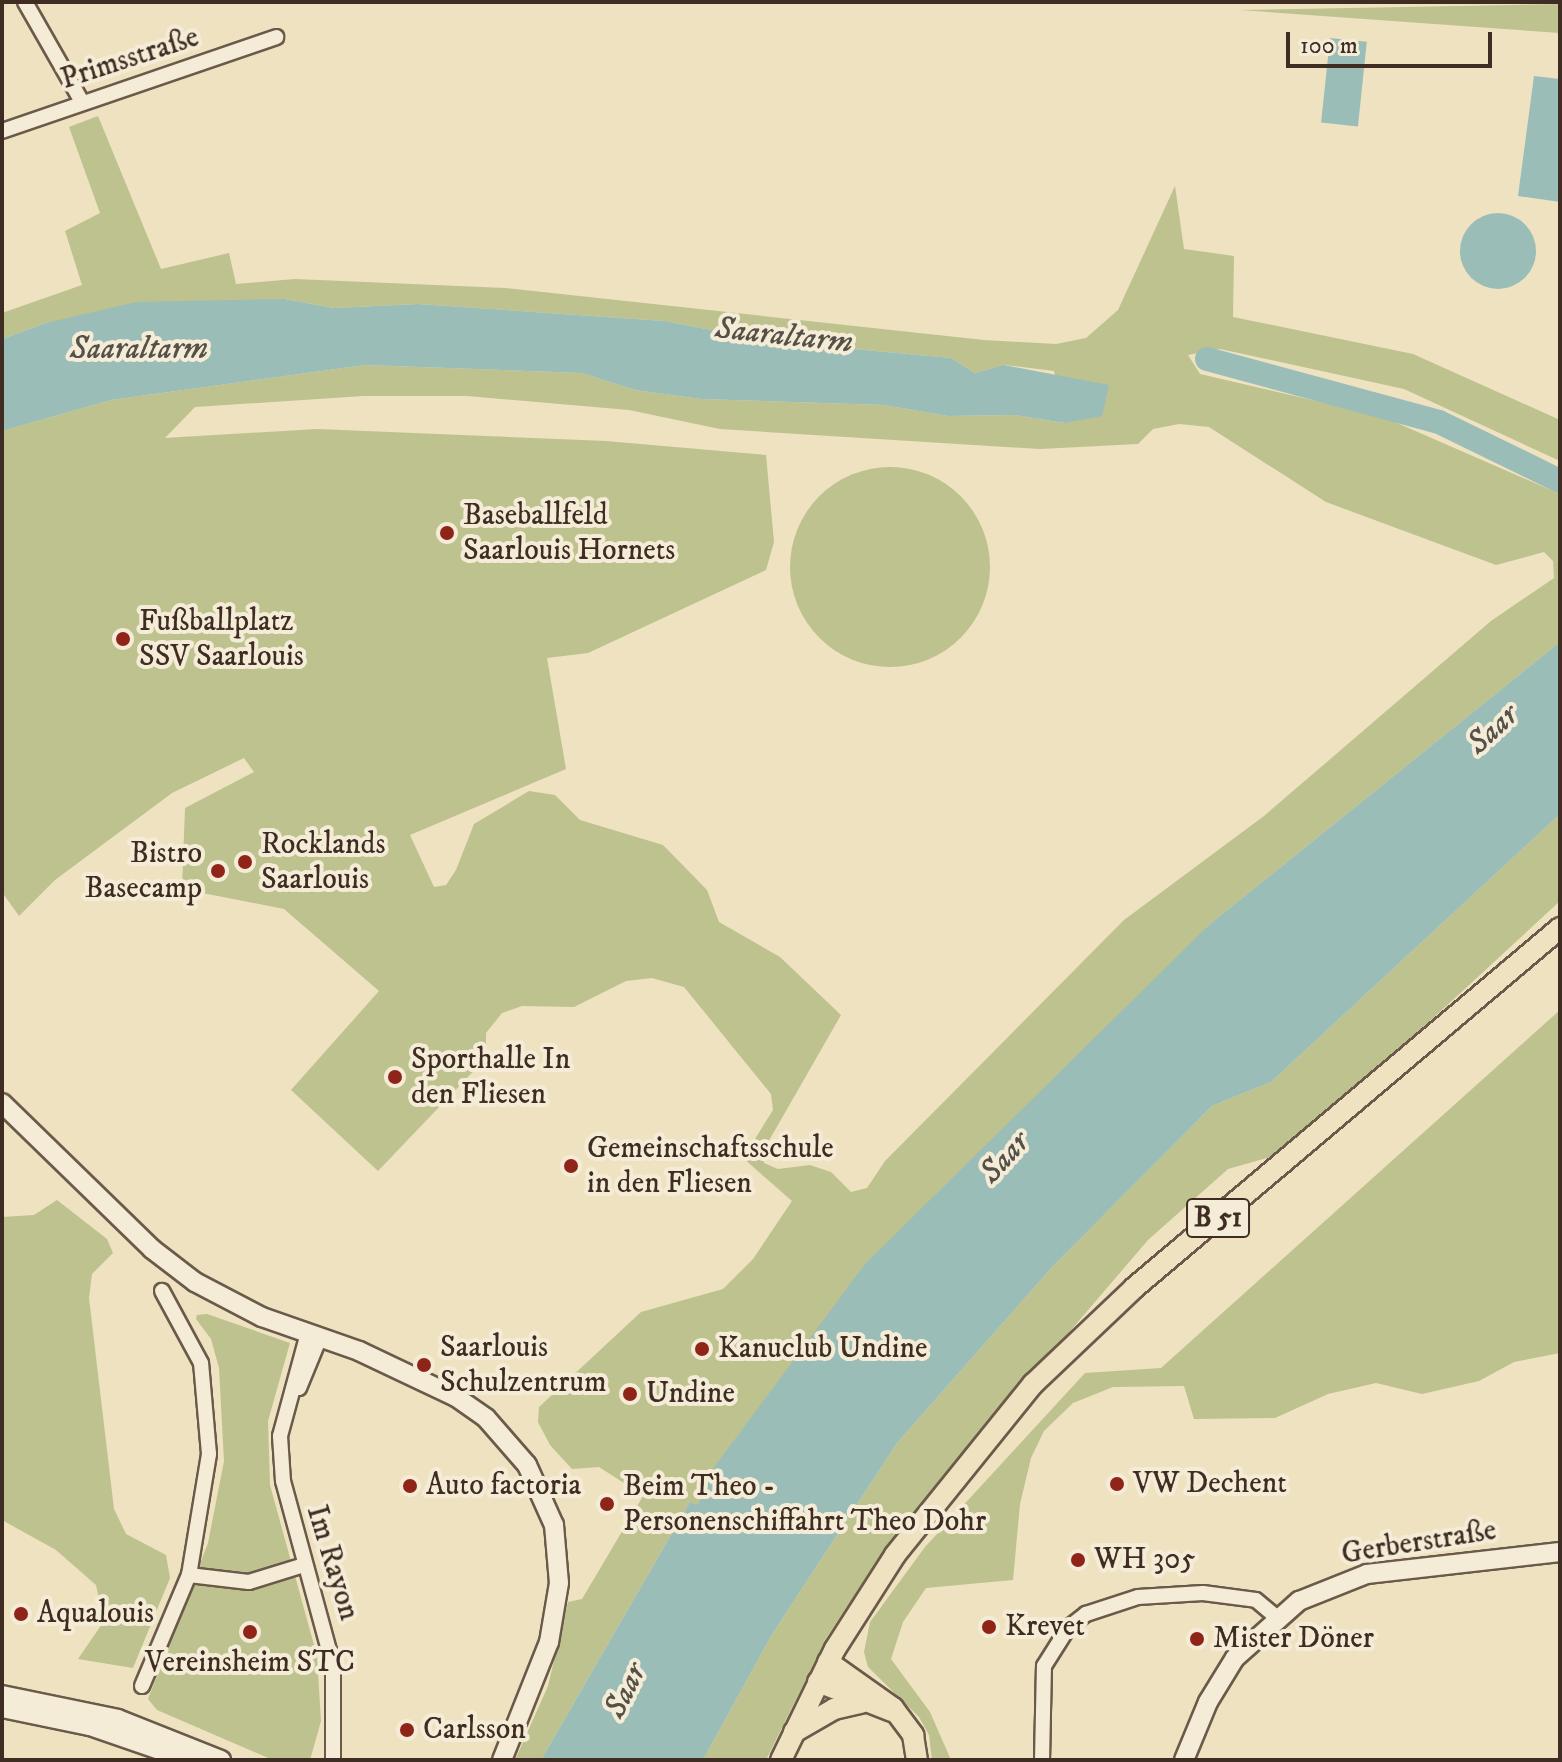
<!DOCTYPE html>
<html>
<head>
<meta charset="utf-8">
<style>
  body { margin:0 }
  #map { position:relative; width:1562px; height:1762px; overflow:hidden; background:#eee2c0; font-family:"IM FELL DW Pica",serif }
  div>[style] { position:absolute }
  .green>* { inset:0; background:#bdc28f }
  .round { border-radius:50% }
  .water>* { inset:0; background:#9abdb8; transform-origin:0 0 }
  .river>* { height:24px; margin:-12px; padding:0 12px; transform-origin:12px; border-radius:12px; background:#9abdb8 }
  .roads { filter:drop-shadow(2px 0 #6b5a4a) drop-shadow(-2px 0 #6b5a4a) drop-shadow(0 2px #6b5a4a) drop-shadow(0 -2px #6b5a4a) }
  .street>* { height:14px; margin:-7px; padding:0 7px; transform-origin:7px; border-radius:7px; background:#f4ecd6 }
  .secondary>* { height:18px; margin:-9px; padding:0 9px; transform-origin:9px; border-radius:9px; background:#f4ecd6 }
  .primary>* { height:20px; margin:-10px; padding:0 10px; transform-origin:10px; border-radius:10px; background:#eee2c0 }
  .dots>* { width:22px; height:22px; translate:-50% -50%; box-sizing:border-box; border:4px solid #f4ecd6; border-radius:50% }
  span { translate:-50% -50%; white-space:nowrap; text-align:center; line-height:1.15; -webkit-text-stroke:8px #f4ecd6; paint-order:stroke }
  .shield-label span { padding:2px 6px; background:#f4ecd6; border:2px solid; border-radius:6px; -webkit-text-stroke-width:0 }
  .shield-label { font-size:28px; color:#3f2d23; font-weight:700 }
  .street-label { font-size:30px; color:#3f2d23 }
  .poi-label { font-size:30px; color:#3f2d23 }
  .left { translate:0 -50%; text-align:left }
  .right { translate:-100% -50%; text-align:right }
  .water-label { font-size:32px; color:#565148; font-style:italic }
  .frame { position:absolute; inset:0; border:4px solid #3f2d23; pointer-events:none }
  .scale { position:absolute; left:1286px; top:32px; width:206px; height:36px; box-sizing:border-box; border:4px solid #3f2d23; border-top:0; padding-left:10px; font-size:24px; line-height:28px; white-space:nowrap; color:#3f2d23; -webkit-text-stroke:6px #f4ecd6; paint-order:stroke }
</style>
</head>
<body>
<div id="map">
  <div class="green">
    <i style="clip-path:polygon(1560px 4px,1560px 33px,1240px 10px)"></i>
    <i style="clip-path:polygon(evenodd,98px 116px,161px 269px,229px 253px,236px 284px,295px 279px,505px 288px,984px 340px,1056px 344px,1086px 338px,1118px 310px,1175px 186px,1184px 249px,1234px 256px,1233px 317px,1413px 354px,1560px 420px,1560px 461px,1404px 389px,1220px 349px,1188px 355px,1200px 374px,1381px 416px,1560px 494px,1560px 642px,1210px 924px,698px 1490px,704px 1494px,697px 1506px,690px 1502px,541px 1760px,515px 1760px,548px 1686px,568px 1602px,582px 1599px,659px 1469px,638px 1492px,599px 1467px,572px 1469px,550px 1445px,538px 1422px,539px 1407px,641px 1312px,723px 1289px,753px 1259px,792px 1201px,743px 1158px,773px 1110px,771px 1094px,684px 987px,652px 978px,626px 981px,574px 1007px,522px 1006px,502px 1013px,486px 1033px,486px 1058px,378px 1171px,291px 1090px,379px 991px,284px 909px,182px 889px,185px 808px,254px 772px,244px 758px,172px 793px,55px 880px,19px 916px,2px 892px,2px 431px,111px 400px,365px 365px,582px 373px,635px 390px,701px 399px,884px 405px,948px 416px,1015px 415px,1065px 423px,1054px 371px,1005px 365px,975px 373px,951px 358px,768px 341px,665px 321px,418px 304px,334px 308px,285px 299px,46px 323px,2px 339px,2px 313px,82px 285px,65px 231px,100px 213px,69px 127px,98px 116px,363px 396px,467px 396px,629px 410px,720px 429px,1040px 449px,1138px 444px,1153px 429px,1179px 424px,1209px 427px,1326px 502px,1496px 565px,1544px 552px,1553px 561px,1554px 578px,1491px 621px,1264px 816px,1124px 920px,885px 1161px,867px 1188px,851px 1192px,831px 1172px,810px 1165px,778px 1169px,764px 1163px,763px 1151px,841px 1015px,780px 957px,719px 922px,707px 890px,663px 845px,580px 820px,555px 795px,529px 791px,474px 824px,456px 870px,446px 885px,434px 887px,410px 835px,566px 769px,547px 658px,588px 653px,766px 570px,774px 542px,766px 455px,606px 441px,317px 429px,165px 438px,195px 407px,363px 396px)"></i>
    <i class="round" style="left:790px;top:467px;width:200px;height:200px"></i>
    <i style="clip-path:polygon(1560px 814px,1560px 901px,1288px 1152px,1228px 1169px,1148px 1240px,888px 1544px,827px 1637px,766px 1760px,703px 1760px,771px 1636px,897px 1443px,1053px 1266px,1212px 1106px,1271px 1082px)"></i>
    <i style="clip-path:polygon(1560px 1010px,1560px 1353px,1514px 1362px,1479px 1381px,1422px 1394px,1376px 1383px,1328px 1394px,1275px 1418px,1194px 1419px,1184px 1386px,1113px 1387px,1073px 1403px,1044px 1431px,1031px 1458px,1020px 1504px,1013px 1580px,926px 1588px,903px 1622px,891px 1659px,930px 1712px,951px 1760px,932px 1760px,929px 1735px,919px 1717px,868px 1667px,864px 1652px,870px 1622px,925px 1547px,1085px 1373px,1161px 1368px)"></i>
    <i style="clip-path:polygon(57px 1200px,107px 1239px,113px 1253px,92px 1274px,89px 1298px,114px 1509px,126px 1534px,166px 1555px,170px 1578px,133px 1668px,78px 1659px,104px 1621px,96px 1585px,56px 1550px,2px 1520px,2px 1217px,34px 1215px)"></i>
    <i style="clip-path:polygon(207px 1314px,290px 1343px,268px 1421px,270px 1485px,317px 1656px,321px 1721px,310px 1760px,273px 1760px,157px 1710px,148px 1699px,208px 1543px,224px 1461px,219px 1368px,211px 1339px,196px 1319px,197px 1315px)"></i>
  </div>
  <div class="water">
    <i style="left:1330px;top:38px;width:37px;height:85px;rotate:6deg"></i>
    <i style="clip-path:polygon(1534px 76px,1560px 79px,1560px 202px,1518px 196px)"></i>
    <i class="round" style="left:1460px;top:213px;width:76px;height:76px"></i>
    <i style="clip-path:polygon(285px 299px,334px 308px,418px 304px,665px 321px,768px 341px,951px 358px,975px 373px,1004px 365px,1109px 385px,1102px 416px,1065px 423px,1015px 415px,948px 416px,884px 405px,701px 399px,635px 390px,582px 373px,365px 365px,111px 400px,2px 431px,2px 339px,46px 323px,136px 302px)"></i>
    <i style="clip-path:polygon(1560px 642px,1560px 814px,1271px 1082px,1212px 1106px,1053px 1266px,897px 1443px,771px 1636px,703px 1760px,541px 1760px,690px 1502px,697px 1505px,704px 1494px,698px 1489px,865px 1264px,1210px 924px)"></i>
  </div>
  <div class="river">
    <i style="left:1207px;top:359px;width:240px;rotate:15.2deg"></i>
    <i style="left:1439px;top:422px;width:135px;rotate:26deg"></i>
  </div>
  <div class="roads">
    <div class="street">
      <i style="left:25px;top:2px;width:115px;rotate:60.3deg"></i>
      <i style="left:2px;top:131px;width:290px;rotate:-18.9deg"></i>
      <i style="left:308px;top:1333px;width:107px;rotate:105.2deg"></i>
      <i style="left:280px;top:1436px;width:45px;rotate:86.2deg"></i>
      <i style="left:283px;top:1481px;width:191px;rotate:74.8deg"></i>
      <i style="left:333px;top:1665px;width:95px;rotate:90deg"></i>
      <i style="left:299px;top:1388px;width:55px;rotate:-67.6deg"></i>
      <i style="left:189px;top:1575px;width:60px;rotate:6.7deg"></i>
      <i style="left:249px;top:1582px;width:58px;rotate:-17.2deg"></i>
      <i style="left:142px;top:1686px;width:121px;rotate:-67.1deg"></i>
      <i style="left:189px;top:1575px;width:123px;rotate:-80.6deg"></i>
      <i style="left:209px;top:1454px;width:91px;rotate:-95deg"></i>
      <i style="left:201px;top:1363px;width:82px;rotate:-118.4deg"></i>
      <i style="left:1042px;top:1760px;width:94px;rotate:-88.8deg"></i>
      <i style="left:1044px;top:1666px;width:45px;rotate:-57.7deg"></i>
      <i style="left:1068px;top:1628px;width:23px;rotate:-38deg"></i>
      <i style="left:1086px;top:1614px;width:55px;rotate:-18.1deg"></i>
      <i style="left:1138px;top:1597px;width:65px;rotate:-3.5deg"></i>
      <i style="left:1203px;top:1593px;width:53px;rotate:7.5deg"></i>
      <i style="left:1256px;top:1600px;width:25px;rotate:40deg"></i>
    </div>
    <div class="secondary">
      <i style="left:2px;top:1103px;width:209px;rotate:44.2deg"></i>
      <i style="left:152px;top:1249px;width:54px;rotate:37.5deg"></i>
      <i style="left:195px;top:1282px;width:76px;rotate:27.6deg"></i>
      <i style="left:262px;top:1317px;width:103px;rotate:19.3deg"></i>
      <i style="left:359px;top:1351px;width:107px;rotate:25.4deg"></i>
      <i style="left:456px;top:1397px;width:37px;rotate:35deg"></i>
      <i style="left:486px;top:1418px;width:62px;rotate:48.9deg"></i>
      <i style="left:527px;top:1465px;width:66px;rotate:65.8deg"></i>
      <i style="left:554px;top:1525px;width:58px;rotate:85.1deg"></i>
      <i style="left:559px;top:1583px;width:60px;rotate:99.6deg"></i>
      <i style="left:549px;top:1642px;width:127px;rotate:111.7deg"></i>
      <i style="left:2px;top:1695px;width:118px;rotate:11.7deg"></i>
      <i style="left:118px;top:1719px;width:111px;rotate:21.7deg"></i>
      <i style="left:2px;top:1708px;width:90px;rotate:11.6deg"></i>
      <i style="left:90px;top:1726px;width:105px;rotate:19deg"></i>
      <i style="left:1184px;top:1760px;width:63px;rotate:-67.5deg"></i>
      <i style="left:1208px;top:1702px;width:52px;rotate:-58.5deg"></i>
      <i style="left:1235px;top:1658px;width:86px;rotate:-41.7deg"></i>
      <i style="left:1299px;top:1601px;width:73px;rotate:-21.7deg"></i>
      <i style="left:1367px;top:1574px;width:194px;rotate:-6.5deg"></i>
    </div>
    <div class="primary">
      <i style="left:828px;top:1662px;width:80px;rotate:35.3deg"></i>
      <i style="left:893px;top:1708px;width:34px;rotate:53deg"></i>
      <i style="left:913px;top:1735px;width:25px;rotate:81deg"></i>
      <i style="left:818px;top:1682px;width:79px;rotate:21.4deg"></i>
      <i style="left:794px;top:1732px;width:46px;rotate:-29.9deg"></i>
      <i style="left:834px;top:1709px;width:28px;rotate:-13deg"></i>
      <i style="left:781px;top:1760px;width:123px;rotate:-64.1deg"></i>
      <i style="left:835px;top:1649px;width:112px;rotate:-57.4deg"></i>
      <i style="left:895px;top:1555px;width:220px;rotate:-51.1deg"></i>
      <i style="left:1033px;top:1384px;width:139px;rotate:-43.5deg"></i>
      <i style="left:1134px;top:1288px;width:558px;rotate:-40.2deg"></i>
    </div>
  </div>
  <div class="dots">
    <i style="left:447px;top:533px;background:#8f2418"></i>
    <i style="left:123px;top:639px;background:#8f2418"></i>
    <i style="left:245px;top:862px;background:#8f2418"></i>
    <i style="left:218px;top:871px;background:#8f2418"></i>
    <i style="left:395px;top:1077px;background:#8f2418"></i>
    <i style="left:571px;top:1166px;background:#8f2418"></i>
    <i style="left:702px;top:1349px;background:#8f2418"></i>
    <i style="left:424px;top:1365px;background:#8f2418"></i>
    <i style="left:630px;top:1394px;background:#8f2418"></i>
    <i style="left:1117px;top:1484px;background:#8f2418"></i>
    <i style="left:410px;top:1486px;background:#8f2418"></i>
    <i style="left:607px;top:1504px;background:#8f2418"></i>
    <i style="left:1078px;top:1560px;background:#8f2418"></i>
    <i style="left:21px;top:1614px;background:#8f2418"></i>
    <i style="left:989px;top:1627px;background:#8f2418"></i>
    <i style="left:250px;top:1632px;background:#8f2418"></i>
    <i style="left:1197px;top:1639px;background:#8f2418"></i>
    <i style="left:407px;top:1730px;background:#8f2418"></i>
  </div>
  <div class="shield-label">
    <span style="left:1218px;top:1218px">B 51</span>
  </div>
  <div class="street-label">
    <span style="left:130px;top:59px;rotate:-18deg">Primsstraße</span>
    <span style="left:1419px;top:1543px;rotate:-9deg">Gerberstraße</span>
    <span style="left:332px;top:1563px;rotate:73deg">Im Rayon</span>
  </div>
  <div class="poi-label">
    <span class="left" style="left:463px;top:533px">Baseballfeld<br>Saarlouis Hornets</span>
    <span class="left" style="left:139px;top:639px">Fußballplatz<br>SSV Saarlouis</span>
    <span class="left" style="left:261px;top:862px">Rocklands<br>Saarlouis</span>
    <span class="right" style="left:202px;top:871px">Bistro<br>Basecamp</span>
    <span class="left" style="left:411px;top:1077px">Sporthalle In<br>den Fliesen</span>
    <span class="left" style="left:587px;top:1166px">Gemeinschaftsschule<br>in den Fliesen</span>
    <span class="left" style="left:440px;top:1365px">Saarlouis<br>Schulzentrum</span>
    <span class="left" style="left:718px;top:1349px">Kanuclub Undine</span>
    <span class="left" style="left:646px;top:1394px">Undine</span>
    <span class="left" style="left:1133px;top:1484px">VW Dechent</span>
    <span class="left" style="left:426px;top:1486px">Auto factoria</span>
    <span class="left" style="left:623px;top:1504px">Beim Theo -<br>Personenschiffahrt Theo Dohr</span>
    <span class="left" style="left:1094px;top:1560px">WH 305</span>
    <span class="left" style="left:37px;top:1614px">Aqualouis</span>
    <span class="left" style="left:1005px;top:1627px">Krevet</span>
    <span class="left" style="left:1213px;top:1639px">Mister Döner</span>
    <span style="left:250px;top:1663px">Vereinsheim STC</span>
    <span class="left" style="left:423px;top:1730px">Carlsson</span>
  </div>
  <div class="water-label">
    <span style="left:784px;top:336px;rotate:6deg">Saaraltarm</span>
    <span style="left:139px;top:349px">Saaraltarm</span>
    <span style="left:1493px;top:730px;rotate:-43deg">Saar</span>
    <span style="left:1005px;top:1158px;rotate:-48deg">Saar</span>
    <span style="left:626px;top:1691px;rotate:-64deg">Saar</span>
  </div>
  <div class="frame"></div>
  <div class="scale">100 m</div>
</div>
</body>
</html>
